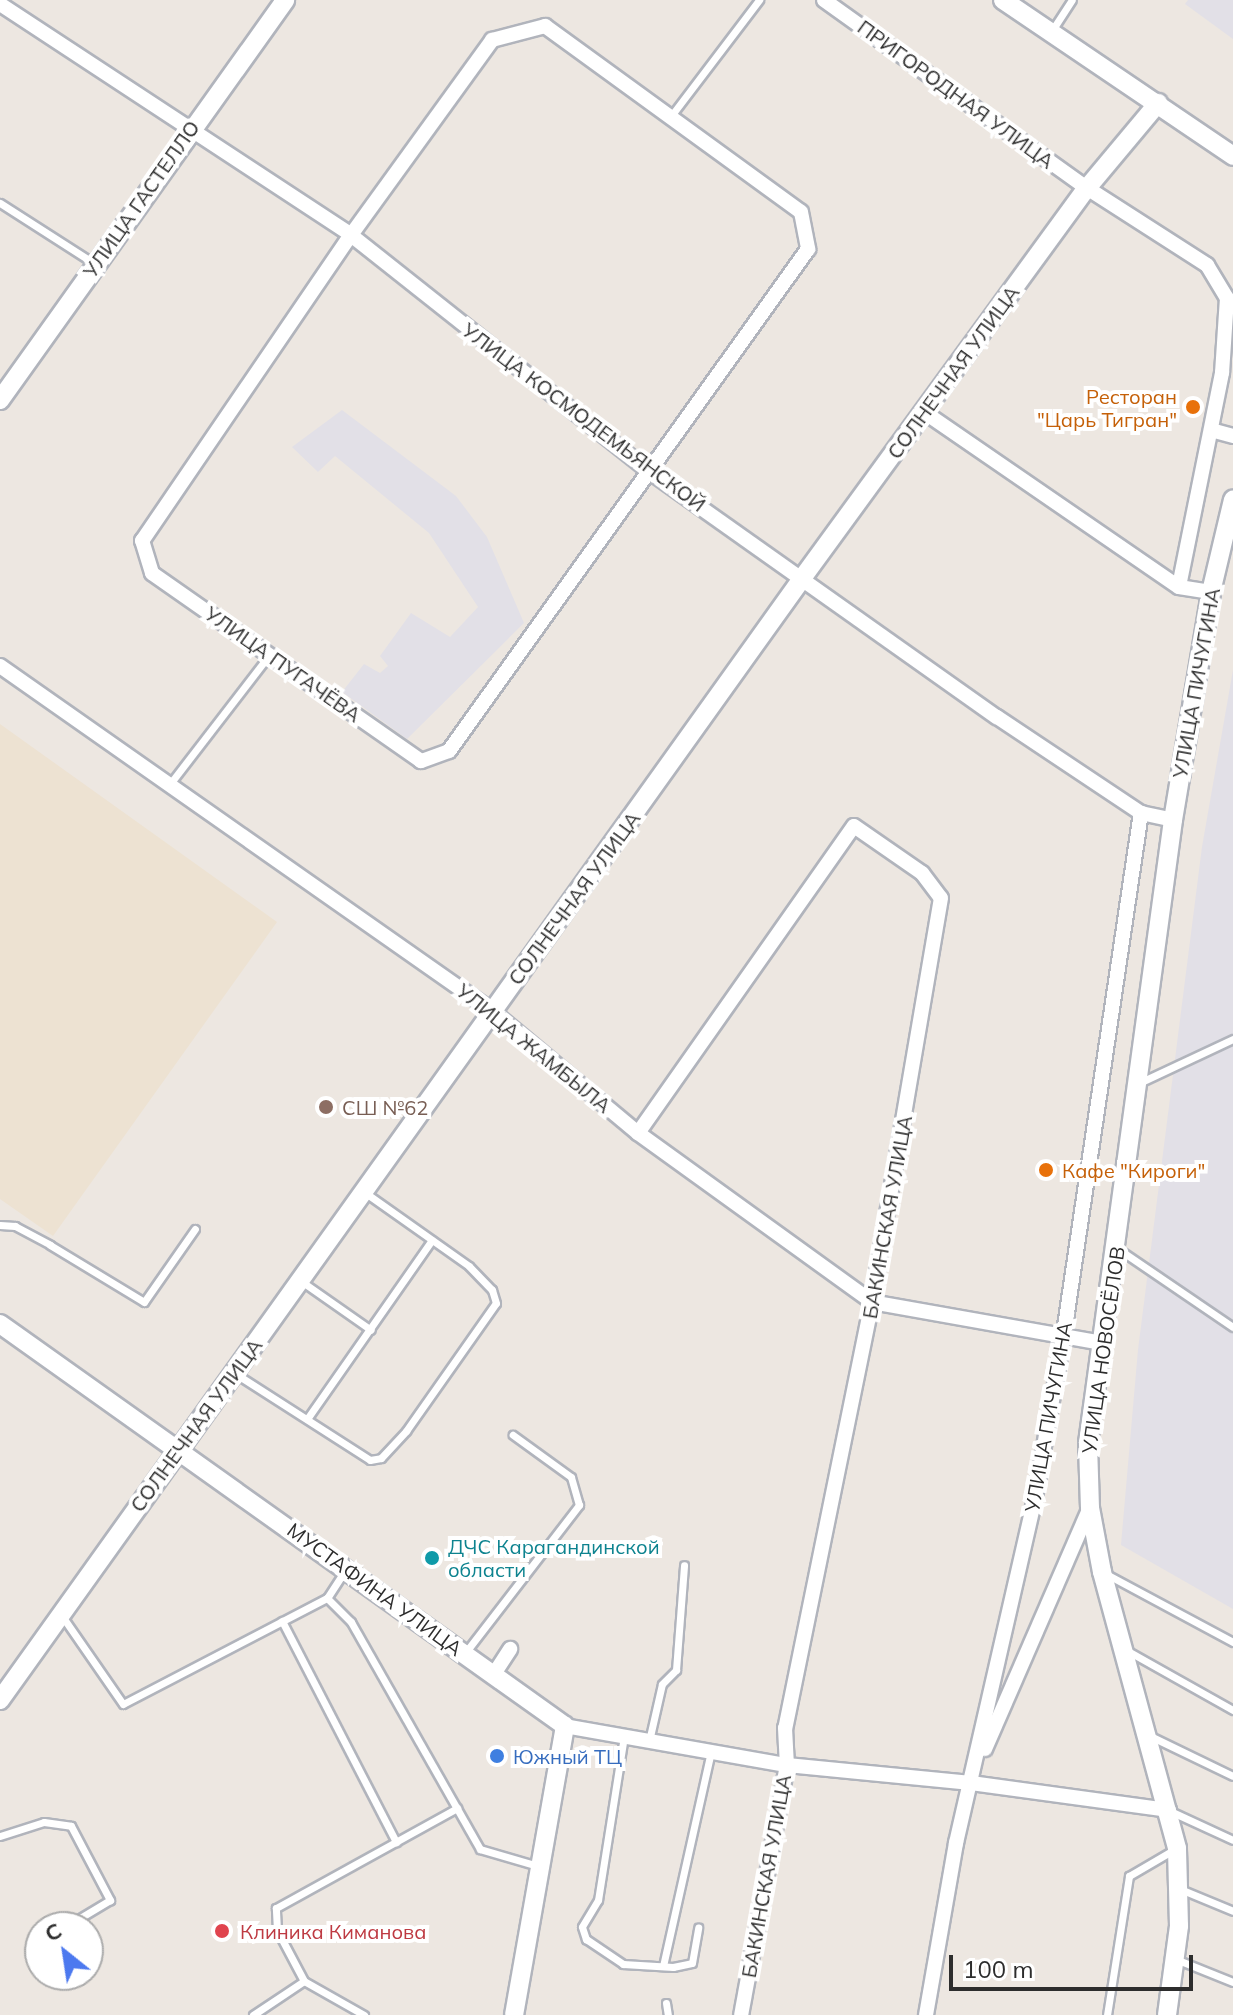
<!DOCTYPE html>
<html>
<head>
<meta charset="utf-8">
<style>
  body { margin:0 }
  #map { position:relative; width:1233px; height:2015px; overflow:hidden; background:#ede7e1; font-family:Mulish,sans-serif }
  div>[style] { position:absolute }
  .industrial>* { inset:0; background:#e2e0e7 }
  .education>* { inset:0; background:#ede2d2 }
  .roads { filter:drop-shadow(2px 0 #b1b4bc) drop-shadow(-2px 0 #b1b4bc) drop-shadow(0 2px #b1b4bc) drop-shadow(0 -2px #b1b4bc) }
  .lane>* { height:7px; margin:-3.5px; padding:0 3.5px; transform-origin:3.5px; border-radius:3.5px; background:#fff }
  .street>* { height:14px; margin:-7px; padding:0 7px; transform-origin:7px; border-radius:7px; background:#fff }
  .secondary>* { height:18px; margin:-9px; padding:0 9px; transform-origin:9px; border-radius:9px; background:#fff }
  .dots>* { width:22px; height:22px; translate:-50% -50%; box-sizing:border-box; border:4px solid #fff; border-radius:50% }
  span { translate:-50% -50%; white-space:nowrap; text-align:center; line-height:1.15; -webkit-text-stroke:8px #fff; paint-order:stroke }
  .street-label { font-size:20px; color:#2d2d2d }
  .food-label { font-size:20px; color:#c56008 }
  .right { translate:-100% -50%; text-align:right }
  .left { translate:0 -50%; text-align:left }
  .education-label { font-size:20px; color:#785e54 }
  .culture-label { font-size:20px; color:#0d838f }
  .shop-label { font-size:20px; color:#366cbe }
  .health-label { font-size:20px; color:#be3a42 }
  .north { position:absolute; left:24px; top:1911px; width:80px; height:80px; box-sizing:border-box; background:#fff; border:2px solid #ababab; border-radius:50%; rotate:330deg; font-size:22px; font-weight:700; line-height:32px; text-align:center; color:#2d2d2d }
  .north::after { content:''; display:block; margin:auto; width:28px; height:36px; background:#4c79ef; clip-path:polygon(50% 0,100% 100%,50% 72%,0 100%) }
  .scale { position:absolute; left:949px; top:1955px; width:244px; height:36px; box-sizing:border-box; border:4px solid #2d2d2d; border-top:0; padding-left:10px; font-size:24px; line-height:28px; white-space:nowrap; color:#2d2d2d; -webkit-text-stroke:6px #fff; paint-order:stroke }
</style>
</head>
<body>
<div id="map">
  <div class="industrial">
    <i style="clip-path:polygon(1188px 0,1233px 0,1233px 39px,1185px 4px)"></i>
    <i style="clip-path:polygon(342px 410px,456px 496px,487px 537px,524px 623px,407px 739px,342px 692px,364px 664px,380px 673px,388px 666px,380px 656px,411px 613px,450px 637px,478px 607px,429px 533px,335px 456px,318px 472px,292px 447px)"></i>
    <i style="clip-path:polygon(1233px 670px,1233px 1609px,1121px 1545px,1138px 1350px,1202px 847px)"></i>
  </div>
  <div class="education">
    <i style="clip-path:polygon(0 724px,277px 922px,53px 1236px,0 1199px)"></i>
  </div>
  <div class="roads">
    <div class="lane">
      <i style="left:1051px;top:32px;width:38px;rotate:-57deg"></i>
      <i style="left:671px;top:116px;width:146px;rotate:-52.8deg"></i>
      <i style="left:0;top:203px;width:113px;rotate:32.7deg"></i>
      <i style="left:169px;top:785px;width:164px;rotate:-52.4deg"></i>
      <i style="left:1139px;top:1083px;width:104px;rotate:-25.1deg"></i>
      <i style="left:0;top:1225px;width:15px;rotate:4deg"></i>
      <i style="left:15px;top:1226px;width:40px;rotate:28deg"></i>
      <i style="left:50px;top:1245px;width:110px;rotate:31.2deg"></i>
      <i style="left:144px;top:1302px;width:89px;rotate:-55.1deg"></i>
      <i style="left:1117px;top:1248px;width:140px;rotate:34.3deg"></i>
      <i style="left:301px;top:1281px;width:85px;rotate:35deg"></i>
      <i style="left:236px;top:1374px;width:159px;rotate:32.7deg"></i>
      <i style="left:370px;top:1460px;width:11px;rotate:-10deg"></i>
      <i style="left:381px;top:1458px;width:37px;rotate:-47deg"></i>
      <i style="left:406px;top:1431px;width:156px;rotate:-54.9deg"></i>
      <i style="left:496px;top:1303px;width:14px;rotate:-107deg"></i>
      <i style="left:492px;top:1290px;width:33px;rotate:-134deg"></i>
      <i style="left:469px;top:1266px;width:128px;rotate:-144.8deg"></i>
      <i style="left:307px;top:1419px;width:218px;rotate:-55.1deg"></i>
      <i style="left:344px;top:1572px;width:31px;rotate:123deg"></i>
      <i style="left:327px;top:1598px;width:34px;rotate:45deg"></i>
      <i style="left:351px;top:1622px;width:261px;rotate:60.4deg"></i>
      <i style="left:480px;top:1849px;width:60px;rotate:16.3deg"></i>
      <i style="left:1108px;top:1575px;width:142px;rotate:28.2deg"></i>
      <i style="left:62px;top:1616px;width:107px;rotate:55.3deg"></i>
      <i style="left:123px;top:1704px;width:230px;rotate:-27.5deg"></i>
      <i style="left:282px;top:1621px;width:249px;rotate:62.7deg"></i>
      <i style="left:1126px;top:1650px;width:123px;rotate:29.3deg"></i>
      <i style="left:465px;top:1653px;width:187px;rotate:-52.4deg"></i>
      <i style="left:579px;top:1505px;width:29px;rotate:-106deg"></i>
      <i style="left:571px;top:1477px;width:72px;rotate:-144.1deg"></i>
      <i style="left:1148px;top:1735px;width:94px;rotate:25.8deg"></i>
      <i style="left:624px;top:1736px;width:166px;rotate:99deg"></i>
      <i style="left:598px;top:1900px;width:31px;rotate:121deg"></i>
      <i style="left:582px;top:1927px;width:13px;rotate:72deg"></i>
      <i style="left:586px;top:1939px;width:45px;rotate:34deg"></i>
      <i style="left:623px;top:1964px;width:50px;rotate:3.4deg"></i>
      <i style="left:673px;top:1967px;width:19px;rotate:-12deg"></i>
      <i style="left:692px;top:1963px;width:36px;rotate:-80deg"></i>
      <i style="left:649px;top:1741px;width:58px;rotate:-77.2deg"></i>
      <i style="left:662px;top:1684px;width:20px;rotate:-45deg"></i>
      <i style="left:676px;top:1670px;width:105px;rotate:-85.6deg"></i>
      <i style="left:1170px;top:1811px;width:69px;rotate:24.7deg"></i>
      <i style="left:0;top:1836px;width:46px;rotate:-17.7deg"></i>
      <i style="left:44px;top:1822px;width:27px;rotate:8deg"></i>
      <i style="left:71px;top:1826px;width:84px;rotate:62.2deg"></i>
      <i style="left:110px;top:1900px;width:52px;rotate:149deg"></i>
      <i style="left:1180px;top:1889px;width:57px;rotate:22.5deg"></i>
      <i style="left:40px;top:1941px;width:11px;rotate:117deg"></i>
      <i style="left:35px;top:1951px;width:10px;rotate:61deg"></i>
      <i style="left:1178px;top:1960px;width:59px;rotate:21.8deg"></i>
      <i style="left:663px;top:1966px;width:219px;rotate:-77.4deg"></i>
      <i style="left:304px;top:1981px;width:58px;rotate:-117.9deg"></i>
      <i style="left:277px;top:1930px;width:22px;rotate:-93deg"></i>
      <i style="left:276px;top:1908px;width:207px;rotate:-28.9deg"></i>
      <i style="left:666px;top:2003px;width:12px;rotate:81deg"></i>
      <i style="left:253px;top:2015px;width:61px;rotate:-33.7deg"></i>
      <i style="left:304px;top:1981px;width:69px;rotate:29.5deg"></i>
      <i style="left:1107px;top:2015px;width:141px;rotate:-81deg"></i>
      <i style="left:1129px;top:1876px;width:53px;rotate:-30.4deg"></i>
    </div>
    <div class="street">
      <i style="left:824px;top:0;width:323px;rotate:35.6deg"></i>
      <i style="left:1087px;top:188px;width:143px;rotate:32.7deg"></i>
      <i style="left:1207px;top:265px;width:39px;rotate:59deg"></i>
      <i style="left:1227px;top:298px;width:75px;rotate:93.8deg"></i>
      <i style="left:1222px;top:373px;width:218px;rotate:101.4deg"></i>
      <i style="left:0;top:4px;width:420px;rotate:33.3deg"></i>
      <i style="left:351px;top:235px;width:380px;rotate:38.4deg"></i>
      <i style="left:649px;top:471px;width:426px;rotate:35.3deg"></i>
      <i style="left:997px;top:717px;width:173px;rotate:33.7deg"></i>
      <i style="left:1141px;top:813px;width:33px;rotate:12deg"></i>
      <i style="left:545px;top:26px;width:316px;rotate:36deg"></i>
      <i style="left:801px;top:212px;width:38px;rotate:79deg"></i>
      <i style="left:808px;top:249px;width:617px;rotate:125.57deg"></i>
      <i style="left:449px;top:751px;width:30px;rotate:160deg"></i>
      <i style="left:421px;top:761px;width:328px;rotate:-145.1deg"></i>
      <i style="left:152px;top:573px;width:34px;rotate:-107deg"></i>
      <i style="left:142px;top:541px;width:371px;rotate:-55.7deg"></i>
      <i style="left:351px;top:235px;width:241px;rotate:-54.1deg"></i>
      <i style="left:492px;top:40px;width:55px;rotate:-14.8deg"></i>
      <i style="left:924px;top:412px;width:309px;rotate:34.5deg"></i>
      <i style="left:1179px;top:587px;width:32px;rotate:9deg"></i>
      <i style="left:1211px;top:430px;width:23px;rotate:15deg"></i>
      <i style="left:0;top:666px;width:601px;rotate:35.04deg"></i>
      <i style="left:492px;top:1011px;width:190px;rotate:39.9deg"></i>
      <i style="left:638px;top:1133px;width:289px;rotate:35.8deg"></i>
      <i style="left:872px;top:1302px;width:234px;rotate:10.1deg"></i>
      <i style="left:638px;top:1133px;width:375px;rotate:-54.9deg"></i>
      <i style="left:854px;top:826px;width:83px;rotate:34.7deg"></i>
      <i style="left:922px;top:873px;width:31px;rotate:53deg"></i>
      <i style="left:941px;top:898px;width:410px;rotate:99.7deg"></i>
      <i style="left:872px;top:1302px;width:435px;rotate:101.5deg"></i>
      <i style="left:785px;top:1728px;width:37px;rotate:87deg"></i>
      <i style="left:787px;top:1765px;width:254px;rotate:100.4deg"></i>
      <i style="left:494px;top:1674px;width:30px;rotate:-57deg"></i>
      <i style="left:565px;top:1726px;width:225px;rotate:10deg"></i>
      <i style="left:787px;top:1765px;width:185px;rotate:5.6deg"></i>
      <i style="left:971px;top:1783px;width:200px;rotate:7.8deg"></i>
      <i style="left:985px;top:1749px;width:263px;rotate:-66.5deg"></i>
      <i style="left:926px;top:2015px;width:175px;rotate:-80.1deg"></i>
      <i style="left:956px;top:1843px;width:349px;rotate:-77.1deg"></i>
      <i style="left:1034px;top:1503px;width:173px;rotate:-80deg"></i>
      <i style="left:1064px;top:1333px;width:526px;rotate:-81.58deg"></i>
    </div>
    <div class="secondary">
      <i style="left:1003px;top:0;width:278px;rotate:34.1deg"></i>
      <i style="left:0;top:400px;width:491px;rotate:-54.5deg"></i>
      <i style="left:0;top:1324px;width:693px;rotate:35.43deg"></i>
      <i style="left:565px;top:1726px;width:293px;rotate:100deg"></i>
      <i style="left:0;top:1700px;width:1381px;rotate:-54.43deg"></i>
      <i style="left:803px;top:577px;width:482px;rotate:-53.9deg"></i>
      <i style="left:1087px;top:188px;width:111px;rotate:-50.1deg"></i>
      <i style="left:1167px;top:2015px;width:90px;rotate:-82.3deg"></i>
      <i style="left:1179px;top:1926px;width:78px;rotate:-91.5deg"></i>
      <i style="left:1177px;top:1848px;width:286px;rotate:-105.2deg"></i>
      <i style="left:1102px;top:1572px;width:65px;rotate:-100.6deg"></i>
      <i style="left:1090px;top:1508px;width:65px;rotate:-91.8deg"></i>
      <i style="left:1088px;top:1443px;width:629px;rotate:-82.23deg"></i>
      <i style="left:1173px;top:820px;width:231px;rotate:-80.5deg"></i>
      <i style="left:1211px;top:592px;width:95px;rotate:-76.6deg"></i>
    </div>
  </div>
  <div class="dots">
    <i style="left:1193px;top:407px;background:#e8710a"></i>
    <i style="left:326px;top:1107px;background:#8d6e63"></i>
    <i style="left:1046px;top:1170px;background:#e8710a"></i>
    <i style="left:432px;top:1558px;background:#0f9aa8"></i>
    <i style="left:497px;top:1756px;background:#3f7fe0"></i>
    <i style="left:222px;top:1931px;background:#e0444e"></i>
  </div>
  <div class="street-label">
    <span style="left:956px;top:94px;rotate:36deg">ПРИГОРОДНАЯ УЛИЦА</span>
    <span style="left:141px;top:199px;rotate:-55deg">УЛИЦА ГАСТЕЛЛО</span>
    <span style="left:953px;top:372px;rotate:-54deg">СОЛНЕЧНАЯ УЛИЦА</span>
    <span style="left:584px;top:417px;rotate:37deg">УЛИЦА КОСМОДЕМЬЯНСКОЙ</span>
    <span style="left:283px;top:664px;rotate:35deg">УЛИЦА ПУГАЧЁВА</span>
    <span style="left:1196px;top:683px;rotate:-80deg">УЛИЦА ПИЧУГИНА</span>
    <span style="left:574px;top:898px;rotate:-54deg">СОЛНЕЧНАЯ УЛИЦА</span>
    <span style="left:534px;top:1048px;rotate:39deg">УЛИЦА ЖАМБЫЛА</span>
    <span style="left:887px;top:1217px;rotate:-80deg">БАКИНСКАЯ УЛИЦА</span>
    <span style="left:1103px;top:1350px;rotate:-82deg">УЛИЦА НОВОСЁЛОВ</span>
    <span style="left:1048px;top:1417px;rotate:-80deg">УЛИЦА ПИЧУГИНА</span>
    <span style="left:196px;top:1425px;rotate:-54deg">СОЛНЕЧНАЯ УЛИЦА</span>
    <span style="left:375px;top:1589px;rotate:36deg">МУСТАФИНА УЛИЦА</span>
    <span style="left:766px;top:1876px;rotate:-80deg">БАКИНСКАЯ УЛИЦА</span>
  </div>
  <div class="food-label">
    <span class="right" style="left:1177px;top:408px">Ресторан<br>"Царь Тигран"</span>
    <span class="left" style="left:1062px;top:1170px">Кафе "Кироги"</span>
  </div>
  <div class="education-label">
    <span class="left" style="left:342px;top:1107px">СШ №62</span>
  </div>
  <div class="culture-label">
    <span class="left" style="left:448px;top:1558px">ДЧС Карагандинской<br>области</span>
  </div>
  <div class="shop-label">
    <span class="left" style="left:513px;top:1756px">Южный ТЦ</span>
  </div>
  <div class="health-label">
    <span class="left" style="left:240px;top:1931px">Клиника Киманова</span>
  </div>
  <div class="north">С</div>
  <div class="scale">100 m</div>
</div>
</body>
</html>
